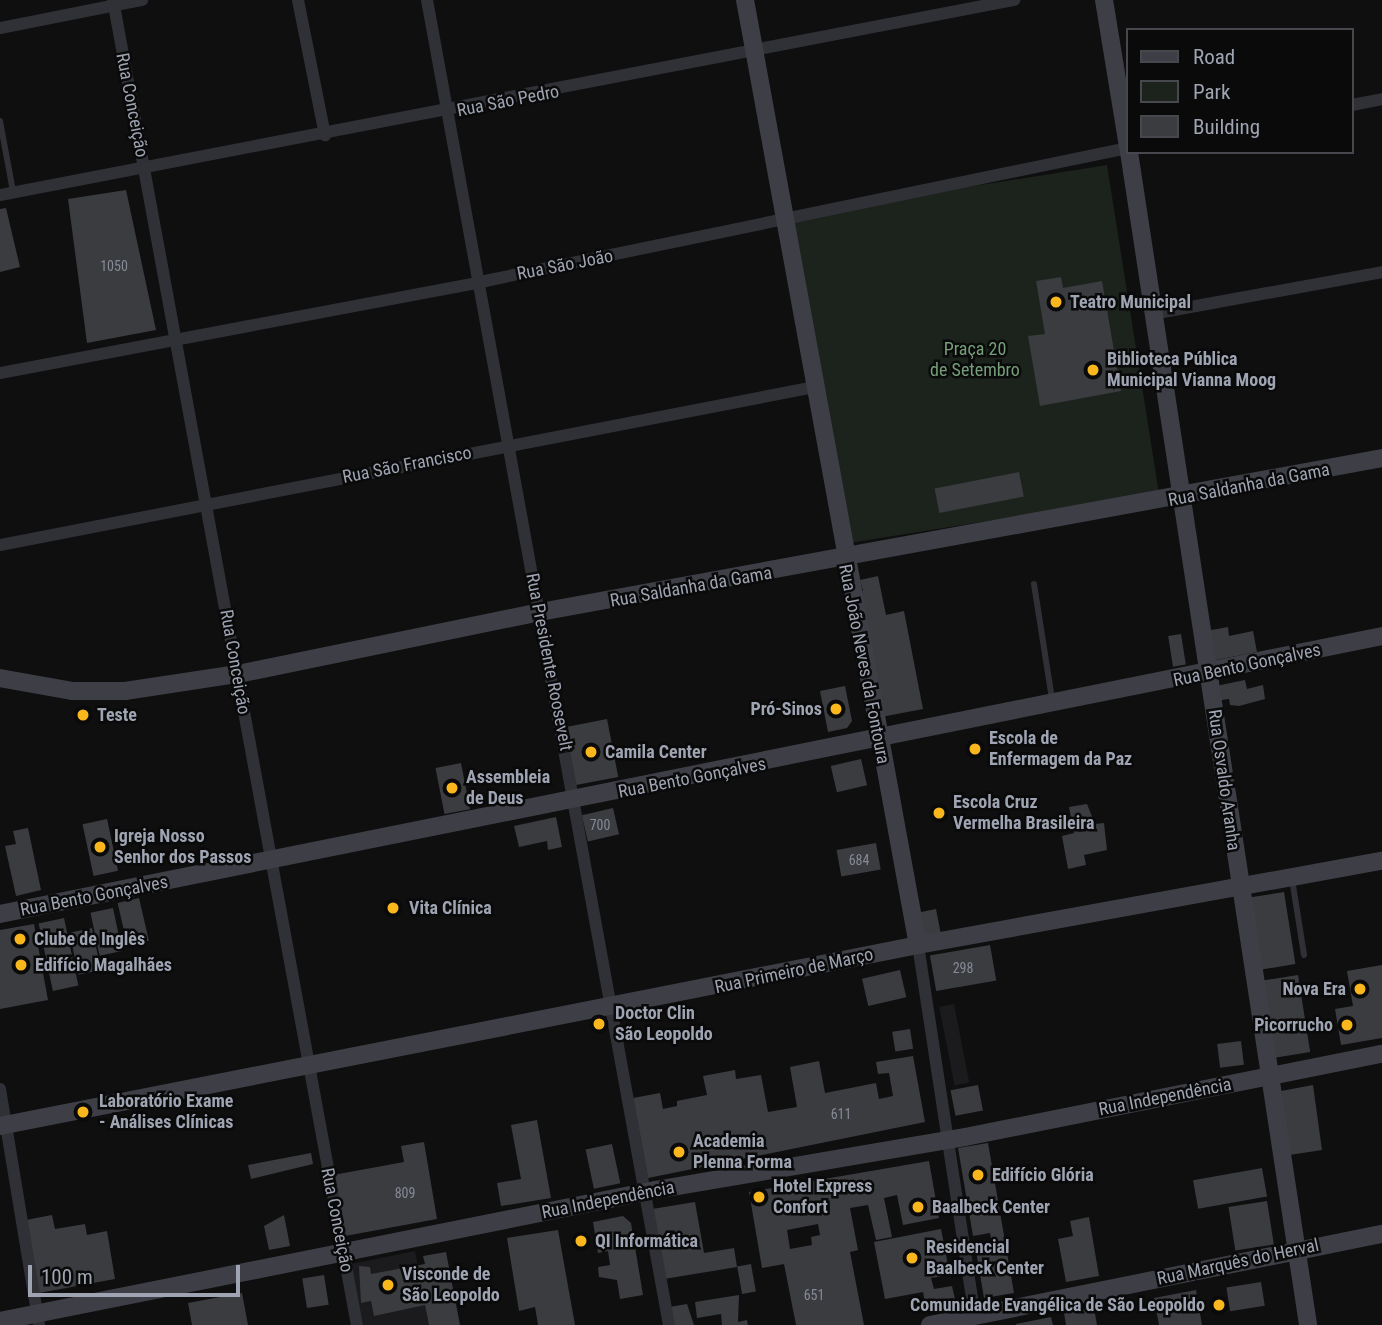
<!DOCTYPE html>
<html>
<head>
<meta charset="utf-8">
<style>
  body { margin:0 }
  #map { position:relative; width:1382px; height:1325px; overflow:hidden; background:#0f0f10; font-family:"Roboto Condensed",sans-serif }
  div>[style] { position:absolute }
  .built>* { inset:0; background:#1b1b1d; transform-origin:0 0 }
  .green>* { inset:0; background:#1b231c; transform-origin:0 0 }
  .building>* { inset:0; background:#3b3c40; transform-origin:0 0 }
  .lane>* { height:6px; margin:-3px; padding:0 3px; transform-origin:3px; border-radius:3px; background:#303136 }
  .street>* { height:12px; margin:-6px; padding:0 6px; transform-origin:6px; border-radius:6px; background:#303136 }
  .secondary>* { height:18px; margin:-9px; padding:0 9px; transform-origin:9px; border-radius:9px; background:#3e3f46 }
  .dots>* { width:19px; height:19px; translate:-50% -50%; box-sizing:border-box; border:4px solid #0a0a0b; border-radius:50% }
  span { translate:-50% -50%; white-space:nowrap; text-align:center; line-height:1.15; -webkit-text-stroke:5px #0a0a0b; paint-order:stroke }
  .number-label { font-size:14px; color:#868a96 }
  .number-label span { -webkit-text-stroke-width:0 }
  .street-label { font-size:18px; color:#9fa4b2 }
  .poi-label { font-size:18px; color:#9fa4b2; font-weight:700 }
  .left { translate:0 -50%; text-align:left }
  .right { translate:-100% -50%; text-align:right }
  .park-label { font-size:18px; color:#759f79 }
  .legend { position:absolute; left:1126px; top:28px; width:228px; height:126px; box-sizing:border-box; background:#0a0a0b; border:2px solid #46484e; margin:0; padding:9px 12px; list-style:none; font-size:21px; color:#9fa4b2 }
  .legend li { display:flex; align-items:center; gap:14px; height:35px }
  .legend b { width:35px; border:2px solid #46484e }
  .scale { position:absolute; left:28px; top:1265px; width:212px; height:32px; box-sizing:border-box; border:4px solid #9fa4b2; border-top:0; padding-left:9px; font-size:21px; line-height:24px; white-space:nowrap; color:#9fa4b2; -webkit-text-stroke:5px #0a0a0b; paint-order:stroke }
</style>
</head>
<body>
<div id="map">
  <div class="built">
    <i style="left:954px;top:1004px;width:80px;height:15px;rotate:79deg"></i>
    <i style="clip-path:polygon(415px 1251px,429px 1325px,362px 1325px,351px 1264px)"></i>
  </div>
  <div class="green">
    <i style="left:1107px;top:165px;width:333px;height:327px;rotate:81deg"></i>
  </div>
  <div class="building">
    <i style="clip-path:polygon(126px 190px,156px 330px,87px 343px,68px 199px)"></i>
    <i style="clip-path:polygon(6px 208px,20px 267px,0 272px,0 209px)"></i>
    <i style="clip-path:polygon(1061px 277px,1063px 288px,1102px 281px,1121px 391px,1040px 406px,1028px 336px,1045px 334px,1036px 281px)"></i>
    <i style="left:1019px;top:472px;width:25px;height:86px;rotate:79deg"></i>
    <i style="clip-path:polygon(878px 576px,886px 615px,904px 611px,923px 709px,881px 717px,857px 592px,863px 591px,860px 580px)"></i>
    <i style="clip-path:polygon(1228px 627px,1229px 636px,1253px 631px,1257px 652px,1211px 661px,1206px 631px)"></i>
    <i style="left:1181px;top:634px;width:31px;height:13px;rotate:81deg"></i>
    <i style="clip-path:polygon(1245px 680px,1247px 689px,1263px 685px,1265px 699px,1239px 706px,1230px 705px,1229px 699px,1215px 701px,1216px 686px)"></i>
    <i style="clip-path:polygon(845px 686px,852px 721px,847px 728px,828px 732px,820px 691px)"></i>
    <i style="left:607px;top:719px;width:59px;height:43px;rotate:79deg"></i>
    <i style="left:861px;top:759px;width:27px;height:31px;rotate:77deg"></i>
    <i style="left:461px;top:763px;width:47px;height:26px;rotate:79deg"></i>
    <i style="clip-path:polygon(1087px 804px,1095px 824px,1104px 823px,1107px 850px,1084px 855px,1086px 865px,1068px 869px,1062px 836px,1074px 833px,1069px 807px)"></i>
    <i style="left:613px;top:808px;width:27px;height:32px;rotate:77deg"></i>
    <i style="clip-path:polygon(556px 817px,562px 847px,548px 850px,547px 841px,519px 847px,514px 826px)"></i>
    <i style="left:107px;top:819px;width:53px;height:25px;rotate:78deg"></i>
    <i style="clip-path:polygon(28px 828px,41px 890px,16px 896px,5px 846px,16px 844px,13px 831px)"></i>
    <i style="left:876px;top:843px;width:27px;height:40px;rotate:80deg"></i>
    <i style="left:1284px;top:892px;width:73px;height:37px;rotate:81deg"></i>
    <i style="left:139px;top:898px;width:44px;height:22px;rotate:77deg"></i>
    <i style="left:113px;top:908px;width:44px;height:23px;rotate:78deg"></i>
    <i style="left:936px;top:909px;width:25px;height:19px;rotate:79deg"></i>
    <i style="left:64px;top:918px;width:69px;height:26px;rotate:78deg"></i>
    <i style="clip-path:polygon(34px 924px,48px 1000px,0 1009px,0 930px)"></i>
    <i style="left:92px;top:928px;width:43px;height:23px;rotate:78deg"></i>
    <i style="left:990px;top:945px;width:36px;height:61px;rotate:80deg"></i>
    <i style="clip-path:polygon(1382px 965px,1382px 1038px,1341px 1045px,1335px 1009px,1353px 1006px,1347px 971px)"></i>
    <i style="left:900px;top:970px;width:28px;height:39px;rotate:77deg"></i>
    <i style="left:1298px;top:975px;width:78px;height:39px;rotate:81deg"></i>
    <i style="left:910px;top:1029px;width:20px;height:18px;rotate:81deg"></i>
    <i style="left:1241px;top:1041px;width:24px;height:24px;rotate:83deg"></i>
    <i style="clip-path:polygon(913px 1056px,925px 1122px,648px 1178px,633px 1098px,660px 1093px,663px 1109px,677px 1106px,677px 1101px,707px 1095px,703px 1076px,735px 1070px,736px 1079px,761px 1075px,768px 1112px,797px 1107px,790px 1067px,819px 1061px,825px 1093px,876px 1083px,879px 1099px,893px 1096px,889px 1073px,878px 1074px,876px 1062px)"></i>
    <i style="left:978px;top:1085px;width:26px;height:28px;rotate:79deg"></i>
    <i style="clip-path:polygon(1313px 1085px,1322px 1150px,1283px 1156px,1281px 1091px)"></i>
    <i style="clip-path:polygon(537px 1120px,551px 1198px,501px 1206px,497px 1183px,521px 1179px,511px 1125px)"></i>
    <i style="clip-path:polygon(424px 1142px,437px 1219px,345px 1236px,333px 1175px,404px 1162px,401px 1146px)"></i>
    <i style="clip-path:polygon(988px 1143px,1014px 1293px,984px 1298px,975px 1245px,991px 1242px,991px 1238px,990px 1233px,973px 1236px,958px 1148px)"></i>
    <i style="left:612px;top:1144px;width:40px;height:27px;rotate:78deg"></i>
    <i style="clip-path:polygon(311px 1153px,313px 1164px,251px 1179px,248px 1165px)"></i>
    <i style="clip-path:polygon(evenodd,929px 1161px,939px 1218px,903px 1225px,897px 1195px,884px 1198px,892px 1237px,876px 1240px,868px 1205px,850px 1208px,858px 1250px,850px 1252px,864px 1325px,796px 1325px,784px 1264px,762px 1268px,749px 1192px,929px 1161px,818px 1224px,820px 1235px,811px 1237px,812px 1245px,790px 1249px,787px 1230px,818px 1224px)"></i>
    <i style="left:1262px;top:1168px;width:29px;height:70px;rotate:80deg"></i>
    <i style="left:1267px;top:1201px;width:44px;height:39px;rotate:81deg"></i>
    <i style="clip-path:polygon(695px 1202px,704px 1253px,734px 1248px,737px 1267px,664px 1279px,652px 1209px)"></i>
    <i style="clip-path:polygon(52px 1215px,55px 1229px,85px 1224px,87px 1235px,107px 1231px,115px 1279px,39px 1293px,26px 1220px)"></i>
    <i style="clip-path:polygon(284px 1215px,290px 1246px,269px 1250px,264px 1226px)"></i>
    <i style="clip-path:polygon(623px 1216px,631px 1223px,643px 1295px,620px 1299px,617px 1280px,599px 1277px,598px 1267px,610px 1265px,608px 1251px,598px 1253px,593px 1222px)"></i>
    <i style="clip-path:polygon(1089px 1217px,1099px 1276px,1066px 1282px,1058px 1239px,1073px 1236px,1070px 1221px)"></i>
    <i style="clip-path:polygon(941px 1229px,950px 1275px,931px 1278px,934px 1289px,952px 1286px,957px 1308px,927px 1313px,923px 1292px,885px 1299px,874px 1242px)"></i>
    <i style="clip-path:polygon(558px 1230px,575px 1325px,538px 1325px,535px 1307px,519px 1311px,507px 1238px)"></i>
    <i style="clip-path:polygon(446px 1252px,460px 1325px,429px 1325px,425px 1305px,374px 1316px,371px 1301px,361px 1303px,359px 1266px,370px 1267px,371px 1274px,425px 1264px,423px 1256px)"></i>
    <i style="left:751px;top:1264px;width:28px;height:14px;rotate:80deg"></i>
    <i style="left:324px;top:1275px;width:30px;height:22px;rotate:81deg"></i>
    <i style="left:1261px;top:1282px;width:24px;height:35px;rotate:81deg"></i>
    <i style="clip-path:polygon(1196px 1290px,1202px 1325px,1159px 1325px,1154px 1298px)"></i>
    <i style="clip-path:polygon(242px 1293px,248px 1325px,192px 1325px,188px 1303px)"></i>
    <i style="clip-path:polygon(739px 1295px,738px 1322px,747px 1320px,748px 1325px,722px 1325px,721px 1314px,697px 1318px,695px 1302px)"></i>
    <i style="clip-path:polygon(687px 1304px,694px 1325px,672px 1325px,669px 1307px)"></i>
    <i style="clip-path:polygon(1094px 1308px,1097px 1325px,1066px 1325px,1064px 1313px)"></i>
    <i style="clip-path:polygon(1051px 1317px,1053px 1325px,1016px 1325px,1016px 1324px)"></i>
  </div>
  <div class="lane">
    <i style="left:0;top:121px;width:71px;rotate:79.5deg"></i>
    <i style="left:1034px;top:584px;width:116px;rotate:81.1deg"></i>
    <i style="left:1292px;top:879px;width:77px;rotate:81deg"></i>
  </div>
  <div class="street">
    <i style="left:113px;top:0;width:1347px;rotate:79.57deg"></i>
    <i style="left:298px;top:0;width:138px;rotate:78.7deg"></i>
    <i style="left:427px;top:0;width:1347px;rotate:79.65deg"></i>
    <i style="left:0;top:28px;width:145px;rotate:-11.2deg"></i>
    <i style="left:1352px;top:105px;width:31px;rotate:-11deg"></i>
    <i style="left:0;top:195px;width:1033px;rotate:-10.89deg"></i>
    <i style="left:1152px;top:314px;width:234px;rotate:-10.3deg"></i>
    <i style="left:0;top:373px;width:494px;rotate:-10.7deg"></i>
    <i style="left:485px;top:281px;width:657px;rotate:-11.69deg"></i>
    <i style="left:0;top:545px;width:829px;rotate:-10.98deg"></i>
    <i style="left:918px;top:945px;width:375px;rotate:81.3deg"></i>
    <i style="left:0;top:1089px;width:239px;rotate:80.6deg"></i>
  </div>
  <div class="secondary">
    <i style="left:745px;top:0;width:961px;rotate:79.63deg"></i>
    <i style="left:1104px;top:0;width:149px;rotate:80.7deg"></i>
    <i style="left:1129px;top:152px;width:1187px;rotate:81.32deg"></i>
    <i style="left:0;top:678px;width:73px;rotate:10.2deg"></i>
    <i style="left:72px;top:691px;width:53px"></i>
    <i style="left:125px;top:691px;width:114px;rotate:-8.6deg"></i>
    <i style="left:238px;top:674px;width:308px;rotate:-11.6deg"></i>
    <i style="left:540px;top:612px;width:856px;rotate:-10.36deg"></i>
    <i style="left:0;top:914px;width:1410px;rotate:-11.37deg"></i>
    <i style="left:0;top:1126px;width:936px;rotate:-11.15deg"></i>
    <i style="left:918px;top:945px;width:472px;rotate:-10.3deg"></i>
    <i style="left:0;top:1321px;width:668px;rotate:-11.31deg"></i>
    <i style="left:655px;top:1190px;width:314px;rotate:-9.7deg"></i>
    <i style="left:965px;top:1137px;width:425px;rotate:-11.3deg"></i>
    <i style="left:930px;top:1325px;width:461px;rotate:-11.4deg"></i>
  </div>
  <div class="dots">
    <i style="left:1056px;top:302px;background:#fab71d"></i>
    <i style="left:1093px;top:370px;background:#fab71d"></i>
    <i style="left:836px;top:709px;background:#fab71d"></i>
    <i style="left:83px;top:715px;background:#fab71d"></i>
    <i style="left:975px;top:749px;background:#fab71d"></i>
    <i style="left:591px;top:752px;background:#fab71d"></i>
    <i style="left:452px;top:788px;background:#fab71d"></i>
    <i style="left:939px;top:813px;background:#fab71d"></i>
    <i style="left:100px;top:847px;background:#fab71d"></i>
    <i style="left:393px;top:908px;background:#fab71d"></i>
    <i style="left:20px;top:939px;background:#fab71d"></i>
    <i style="left:21px;top:965px;background:#fab71d"></i>
    <i style="left:1360px;top:989px;background:#fab71d"></i>
    <i style="left:599px;top:1024px;background:#fab71d"></i>
    <i style="left:1347px;top:1025px;background:#fab71d"></i>
    <i style="left:83px;top:1112px;background:#fab71d"></i>
    <i style="left:679px;top:1152px;background:#fab71d"></i>
    <i style="left:978px;top:1175px;background:#fab71d"></i>
    <i style="left:759px;top:1197px;background:#fab71d"></i>
    <i style="left:918px;top:1207px;background:#fab71d"></i>
    <i style="left:581px;top:1241px;background:#fab71d"></i>
    <i style="left:912px;top:1258px;background:#fab71d"></i>
    <i style="left:388px;top:1285px;background:#fab71d"></i>
    <i style="left:1219px;top:1305px;background:#fab71d"></i>
  </div>
  <div class="number-label">
    <span style="left:114px;top:266px">1050</span>
    <span style="left:600px;top:825px">700</span>
    <span style="left:859px;top:860px">684</span>
    <span style="left:963px;top:968px">298</span>
    <span style="left:841px;top:1114px">611</span>
    <span style="left:405px;top:1193px">809</span>
    <span style="left:814px;top:1295px">651</span>
  </div>
  <div class="street-label">
    <span style="left:508px;top:101px;rotate:-11deg">Rua São Pedro</span>
    <span style="left:132px;top:105px;rotate:79deg">Rua Conceição</span>
    <span style="left:565px;top:265px;rotate:-11deg">Rua São João</span>
    <span style="left:407px;top:465px;rotate:-11deg">Rua São Francisco</span>
    <span style="left:1249px;top:485px;rotate:-11deg">Rua Saldanha da Gama</span>
    <span style="left:691px;top:587px;rotate:-10deg">Rua Saldanha da Gama</span>
    <span style="left:235px;top:662px;rotate:80deg">Rua Conceição</span>
    <span style="left:549px;top:662px;rotate:79deg">Rua Presidente Roosevelt</span>
    <span style="left:864px;top:664px;rotate:79deg">Rua João Neves da Fontoura</span>
    <span style="left:1247px;top:665px;rotate:-12deg">Rua Bento Gonçalves</span>
    <span style="left:692px;top:778px;rotate:-11deg">Rua Bento Gonçalves</span>
    <span style="left:1224px;top:780px;rotate:82deg">Rua Osvaldo Aranha</span>
    <span style="left:94px;top:896px;rotate:-11deg">Rua Bento Gonçalves</span>
    <span style="left:794px;top:971px;rotate:-12deg">Rua Primeiro de Março</span>
    <span style="left:1165px;top:1097px;rotate:-11deg">Rua Independência</span>
    <span style="left:608px;top:1200px;rotate:-11deg">Rua Independência</span>
    <span style="left:337px;top:1220px;rotate:79deg">Rua Conceição</span>
    <span style="left:1238px;top:1262px;rotate:-12deg">Rua Marquês do Herval</span>
  </div>
  <div class="poi-label">
    <span class="left" style="left:1070px;top:302px">Teatro Municipal</span>
    <span class="left" style="left:1107px;top:370px">Biblioteca Pública<br>Municipal Vianna Moog</span>
    <span class="right" style="left:822px;top:709px">Pró-Sinos</span>
    <span class="left" style="left:97px;top:715px">Teste</span>
    <span class="left" style="left:989px;top:749px">Escola de<br>Enfermagem da Paz</span>
    <span class="left" style="left:605px;top:752px">Camila Center</span>
    <span class="left" style="left:466px;top:788px">Assembleia<br>de Deus</span>
    <span class="left" style="left:953px;top:813px">Escola Cruz<br>Vermelha Brasileira</span>
    <span class="left" style="left:114px;top:847px">Igreja Nosso<br>Senhor dos Passos</span>
    <span class="left" style="left:409px;top:908px">Vita Clínica</span>
    <span class="left" style="left:34px;top:939px">Clube de Inglês</span>
    <span class="left" style="left:35px;top:965px">Edifício Magalhães</span>
    <span class="right" style="left:1346px;top:989px">Nova Era</span>
    <span class="left" style="left:615px;top:1024px">Doctor Clin<br>São Leopoldo</span>
    <span class="right" style="left:1333px;top:1025px">Picorrucho</span>
    <span class="left" style="left:99px;top:1112px">Laboratório Exame<br>- Análises Clínicas</span>
    <span class="left" style="left:693px;top:1152px">Academia<br>Plenna Forma</span>
    <span class="left" style="left:992px;top:1175px">Edifício Glória</span>
    <span class="left" style="left:773px;top:1197px">Hotel Express<br>Confort</span>
    <span class="left" style="left:932px;top:1207px">Baalbeck Center</span>
    <span class="left" style="left:595px;top:1241px">QI Informática</span>
    <span class="left" style="left:926px;top:1258px">Residencial<br>Baalbeck Center</span>
    <span class="left" style="left:402px;top:1285px">Visconde de<br>São Leopoldo</span>
    <span class="right" style="left:1205px;top:1305px">Comunidade Evangélica de São Leopoldo</span>
  </div>
  <div class="park-label">
    <span style="left:975px;top:360px">Praça 20<br>de Setembro</span>
  </div>
  <ul class="legend">
  <li><b style="height:9px;background:#3e3f46"></b>Road</li>
  <li><b style="height:19px;background:#1b231c"></b>Park</li>
  <li><b style="height:19px;background:#3b3c40"></b>Building</li>
  </ul>
  <div class="scale">100 m</div>
</div>
</body>
</html>
